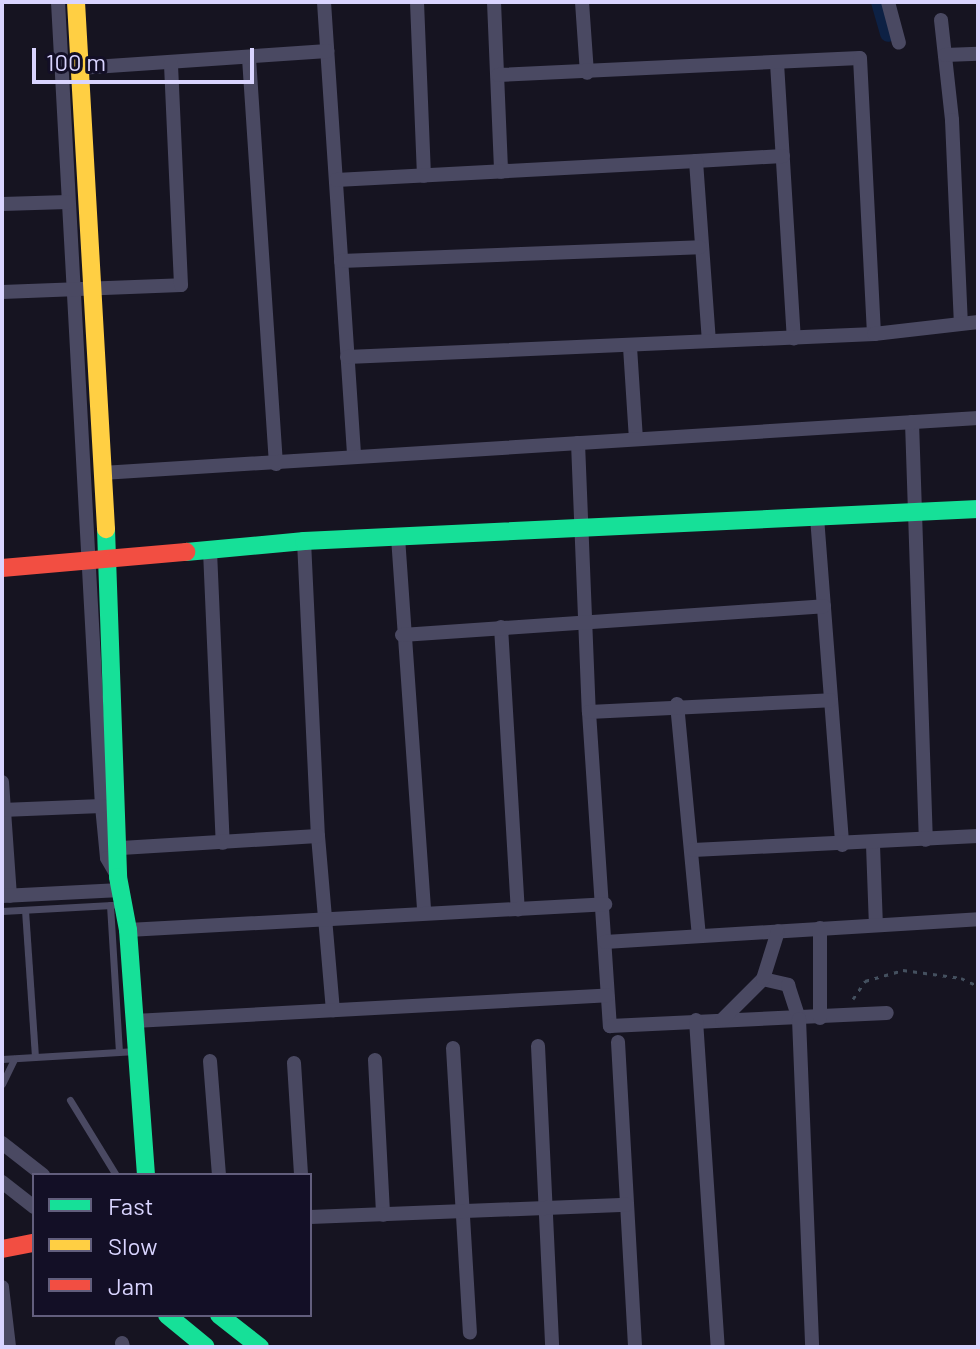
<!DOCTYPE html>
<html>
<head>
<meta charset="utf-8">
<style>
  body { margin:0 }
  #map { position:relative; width:980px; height:1349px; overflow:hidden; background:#161421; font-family:Barlow,sans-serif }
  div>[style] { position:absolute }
  .canal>* { height:16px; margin:-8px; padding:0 8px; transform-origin:8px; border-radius:8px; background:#0d2144 }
  .path>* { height:3px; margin-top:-1.5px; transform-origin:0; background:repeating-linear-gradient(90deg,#44505f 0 4px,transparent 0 10px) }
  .lane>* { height:7px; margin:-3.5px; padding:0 3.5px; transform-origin:3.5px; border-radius:3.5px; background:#4a4962 }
  .street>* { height:14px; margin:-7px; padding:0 7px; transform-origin:7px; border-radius:7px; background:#4a4962 }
  .fast>* { height:18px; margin:-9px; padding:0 9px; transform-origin:9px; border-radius:9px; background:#16e098 }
  .slow>* { height:18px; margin:-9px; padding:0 9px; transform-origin:9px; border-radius:9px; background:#ffcf43 }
  .jam>* { height:18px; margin:-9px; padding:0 9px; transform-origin:9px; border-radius:9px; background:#f24e42 }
  span { translate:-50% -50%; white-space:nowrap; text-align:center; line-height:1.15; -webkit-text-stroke:6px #130f26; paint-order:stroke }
  .frame { position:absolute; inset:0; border:4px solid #d9d4ff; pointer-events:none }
  .legend { position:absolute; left:32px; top:1173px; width:280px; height:144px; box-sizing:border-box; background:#130f26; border:2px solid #625e7d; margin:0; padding:10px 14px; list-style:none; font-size:24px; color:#d9d4ff }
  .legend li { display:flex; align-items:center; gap:16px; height:40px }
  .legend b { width:40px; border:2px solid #625e7d }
  .scale { position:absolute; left:32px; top:48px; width:222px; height:36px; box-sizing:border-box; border:4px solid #d9d4ff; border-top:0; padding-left:10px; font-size:24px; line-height:28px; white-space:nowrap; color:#d9d4ff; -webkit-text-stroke:6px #130f26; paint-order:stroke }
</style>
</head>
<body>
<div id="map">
  <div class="canal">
    <i style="left:879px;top:2px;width:33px;rotate:74deg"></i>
  </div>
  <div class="path">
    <i style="left:853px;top:999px;width:22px;rotate:-56deg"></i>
    <i style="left:865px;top:981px;width:40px;rotate:-16deg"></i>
    <i style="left:903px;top:970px;width:59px;rotate:7.9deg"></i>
    <i style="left:961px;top:978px;width:19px;rotate:25deg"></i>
  </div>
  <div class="lane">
    <i style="left:110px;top:905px;width:147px;rotate:86.5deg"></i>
    <i style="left:25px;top:910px;width:147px;rotate:86.1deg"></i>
    <i style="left:2px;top:911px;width:110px;rotate:-3.1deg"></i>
    <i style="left:2px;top:1059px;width:134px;rotate:-3.4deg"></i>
    <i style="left:2px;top:1084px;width:28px;rotate:-64deg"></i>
    <i style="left:70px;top:1100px;width:88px;rotate:58.5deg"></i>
  </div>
  <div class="street">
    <i style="left:58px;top:2px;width:805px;rotate:86.87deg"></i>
    <i style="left:102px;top:806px;width:52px;rotate:84.5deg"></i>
    <i style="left:107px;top:858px;width:22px;rotate:60deg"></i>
    <i style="left:324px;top:2px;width:455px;rotate:86.2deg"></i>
    <i style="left:417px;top:2px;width:174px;rotate:87.7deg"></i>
    <i style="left:494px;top:2px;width:170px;rotate:87.6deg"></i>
    <i style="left:582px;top:2px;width:71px;rotate:86deg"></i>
    <i style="left:888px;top:2px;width:42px;rotate:75deg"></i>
    <i style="left:941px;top:20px;width:101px;rotate:83.7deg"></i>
    <i style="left:952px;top:120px;width:203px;rotate:87.5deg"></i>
    <i style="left:945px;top:55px;width:33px;rotate:-2deg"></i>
    <i style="left:249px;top:58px;width:407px;rotate:86.2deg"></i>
    <i style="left:777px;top:63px;width:276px;rotate:86.5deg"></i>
    <i style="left:79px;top:68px;width:249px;rotate:-3.9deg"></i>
    <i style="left:498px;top:75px;width:362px;rotate:-2.7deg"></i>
    <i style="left:860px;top:58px;width:276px;rotate:87.1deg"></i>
    <i style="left:696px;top:161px;width:87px;rotate:-3.3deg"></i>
    <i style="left:336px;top:180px;width:361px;rotate:-3deg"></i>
    <i style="left:696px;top:161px;width:180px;rotate:85.9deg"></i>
    <i style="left:2px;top:204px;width:66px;rotate:-1.7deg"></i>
    <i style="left:341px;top:261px;width:359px;rotate:-2.2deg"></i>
    <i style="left:2px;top:292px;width:179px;rotate:-2.2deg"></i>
    <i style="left:181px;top:285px;width:222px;rotate:-92.6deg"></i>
    <i style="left:630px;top:347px;width:92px;rotate:86.3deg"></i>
    <i style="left:347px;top:357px;width:528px;rotate:-2.5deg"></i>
    <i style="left:874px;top:334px;width:105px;rotate:-6.6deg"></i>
    <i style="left:912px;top:422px;width:418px;rotate:88.1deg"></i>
    <i style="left:578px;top:443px;width:269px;rotate:87.7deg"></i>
    <i style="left:589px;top:712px;width:315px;rotate:86.2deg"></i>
    <i style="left:610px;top:1026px;width:277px;rotate:-2.7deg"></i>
    <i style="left:102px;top:473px;width:878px;rotate:-3.59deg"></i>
    <i style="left:817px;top:517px;width:329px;rotate:85.6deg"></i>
    <i style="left:398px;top:537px;width:377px;rotate:86deg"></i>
    <i style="left:304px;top:541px;width:295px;rotate:87.3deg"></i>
    <i style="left:318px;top:836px;width:175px;rotate:85.1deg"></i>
    <i style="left:210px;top:551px;width:292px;rotate:87.5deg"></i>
    <i style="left:501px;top:627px;width:283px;rotate:86.6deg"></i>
    <i style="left:402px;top:635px;width:423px;rotate:-3.9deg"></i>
    <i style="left:677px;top:704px;width:233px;rotate:84.6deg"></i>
    <i style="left:589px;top:712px;width:242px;rotate:-2.8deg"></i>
    <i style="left:2px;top:782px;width:114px;rotate:86deg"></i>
    <i style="left:2px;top:810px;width:100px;rotate:-2.3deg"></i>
    <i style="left:873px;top:845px;width:80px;rotate:87.9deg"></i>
    <i style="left:121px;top:848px;width:197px;rotate:-3.5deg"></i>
    <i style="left:693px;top:850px;width:285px;rotate:-2.8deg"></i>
    <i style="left:2px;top:896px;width:119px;rotate:-2.9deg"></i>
    <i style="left:128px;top:930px;width:478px;rotate:-3.1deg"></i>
    <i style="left:605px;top:942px;width:374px;rotate:-3.5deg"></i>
    <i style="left:763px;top:979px;width:26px;rotate:13deg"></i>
    <i style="left:788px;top:985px;width:36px;rotate:72deg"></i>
    <i style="left:799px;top:1019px;width:328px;rotate:87.7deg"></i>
    <i style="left:820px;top:1018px;width:90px;rotate:-90deg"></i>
    <i style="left:696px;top:1020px;width:328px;rotate:86.2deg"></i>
    <i style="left:722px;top:1020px;width:58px;rotate:-45deg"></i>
    <i style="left:763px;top:979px;width:50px;rotate:-72.6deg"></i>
    <i style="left:134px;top:1021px;width:474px;rotate:-3.1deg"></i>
    <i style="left:618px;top:1042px;width:305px;rotate:86.8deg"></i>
    <i style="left:538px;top:1046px;width:301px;rotate:87.3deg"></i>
    <i style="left:453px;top:1048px;width:285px;rotate:86.6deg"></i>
    <i style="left:375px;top:1060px;width:155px;rotate:87deg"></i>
    <i style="left:210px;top:1061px;width:114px;rotate:85.5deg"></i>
    <i style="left:294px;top:1063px;width:112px;rotate:86.4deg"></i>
    <i style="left:2px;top:1143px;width:52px;rotate:38deg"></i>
    <i style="left:2px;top:1182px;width:41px;rotate:38deg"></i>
    <i style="left:310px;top:1217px;width:317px;rotate:-2.2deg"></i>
    <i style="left:2px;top:1287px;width:60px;rotate:83.3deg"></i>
    <i style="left:122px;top:1343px;width:4px;rotate:76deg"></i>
  </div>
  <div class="fast">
    <i style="left:106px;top:529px;width:348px;rotate:88deg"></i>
    <i style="left:118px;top:877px;width:54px;rotate:79.3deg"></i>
    <i style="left:128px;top:930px;width:246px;rotate:85.8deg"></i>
    <i style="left:186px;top:552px;width:119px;rotate:-5.3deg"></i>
    <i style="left:304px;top:541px;width:675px;rotate:-2.72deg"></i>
    <i style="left:167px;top:1315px;width:50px;rotate:39.4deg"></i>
    <i style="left:219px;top:1315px;width:52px;rotate:38deg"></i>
  </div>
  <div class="slow">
    <i style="left:76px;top:2px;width:528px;rotate:86.74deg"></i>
  </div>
  <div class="jam">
    <i style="left:2px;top:568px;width:185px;rotate:-5deg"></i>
    <i style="left:2px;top:1249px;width:33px;rotate:-11deg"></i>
  </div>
  <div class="frame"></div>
  <ul class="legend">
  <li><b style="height:10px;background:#16e098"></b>Fast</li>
  <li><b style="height:10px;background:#ffcf43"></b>Slow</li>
  <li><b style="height:10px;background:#f24e42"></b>Jam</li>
  </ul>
  <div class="scale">100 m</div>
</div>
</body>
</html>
